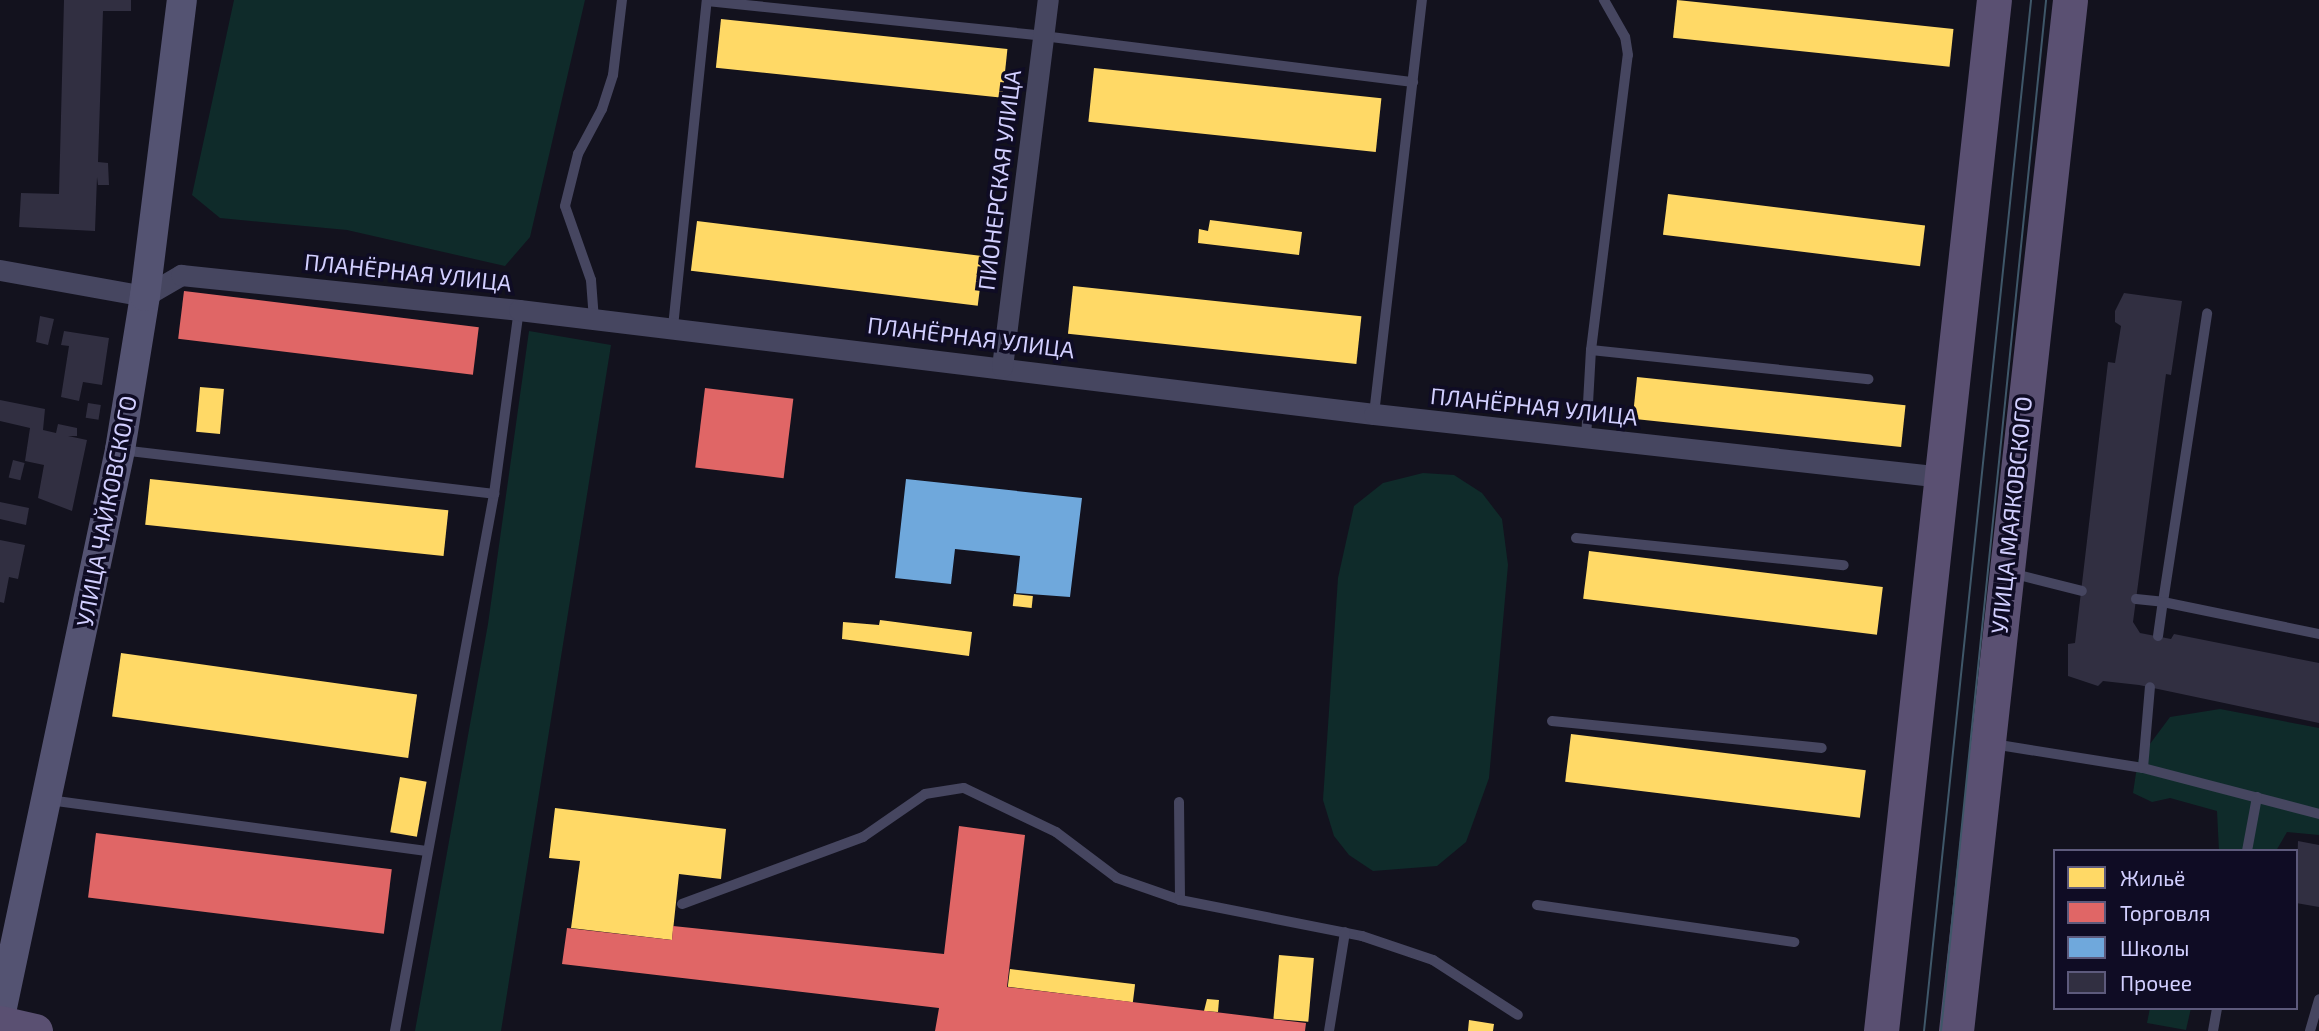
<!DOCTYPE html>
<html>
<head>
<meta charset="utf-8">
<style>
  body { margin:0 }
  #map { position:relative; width:2319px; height:1031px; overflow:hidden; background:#13121e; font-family:"Exo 2",sans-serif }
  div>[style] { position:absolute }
  .green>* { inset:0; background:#0f2b2a }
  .homes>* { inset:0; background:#ffd966; transform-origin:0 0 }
  .shops>* { inset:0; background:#e06666; transform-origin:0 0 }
  .schools>* { inset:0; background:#6fa8dc }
  .building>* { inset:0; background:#312f41; transform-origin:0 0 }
  .service>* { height:10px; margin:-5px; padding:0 5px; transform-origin:5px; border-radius:5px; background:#464660 }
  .minor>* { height:21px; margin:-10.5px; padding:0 10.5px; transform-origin:10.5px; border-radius:10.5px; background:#464660 }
  .secondary>* { height:30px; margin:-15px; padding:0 15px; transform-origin:15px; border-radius:15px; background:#545372 }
  .primary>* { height:35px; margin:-17.5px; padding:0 17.5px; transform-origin:17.5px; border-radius:17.5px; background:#5a5072 }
  .tram>* { height:2px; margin:-1px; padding:0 1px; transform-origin:1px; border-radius:1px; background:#3f5769 }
  span { translate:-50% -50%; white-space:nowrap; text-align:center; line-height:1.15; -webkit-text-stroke:7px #0f0c24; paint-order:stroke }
  .street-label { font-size:23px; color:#d2cfff }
  .legend { position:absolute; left:2053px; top:849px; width:245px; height:161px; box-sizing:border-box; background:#0f0c24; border:2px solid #5d5a7c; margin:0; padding:9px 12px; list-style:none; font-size:21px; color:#d2cfff }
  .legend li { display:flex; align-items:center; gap:14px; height:35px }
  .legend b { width:35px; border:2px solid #5d5a7c }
</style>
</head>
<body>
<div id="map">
  <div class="green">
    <i style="clip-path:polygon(234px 0,585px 0,530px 237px,505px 266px,347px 230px,220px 218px,192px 195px)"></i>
    <i style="clip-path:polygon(529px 331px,611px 345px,501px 1031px,415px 1031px,488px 624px)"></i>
    <i style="clip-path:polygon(1423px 473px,1454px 475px,1482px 493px,1502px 519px,1508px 565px,1489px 778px,1466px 842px,1437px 866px,1373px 871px,1349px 855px,1334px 836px,1323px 800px,1338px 578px,1354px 506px,1383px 483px)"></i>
    <i style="clip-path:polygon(2220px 709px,2319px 728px,2319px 835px,2287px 832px,2276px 851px,2219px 851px,2217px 811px,2170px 798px,2152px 802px,2133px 793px,2138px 760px,2170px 717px)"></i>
    <i style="clip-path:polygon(2150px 1008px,2191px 1008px,2186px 1030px,2147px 1023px)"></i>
  </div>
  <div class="homes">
    <i style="left:1677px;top:0;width:278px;height:38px;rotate:6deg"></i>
    <i style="left:721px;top:19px;width:288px;height:49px;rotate:6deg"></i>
    <i style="left:1094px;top:68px;width:289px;height:54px;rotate:6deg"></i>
    <i style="left:1668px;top:194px;width:259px;height:41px;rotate:7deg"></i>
    <i style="clip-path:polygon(1210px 220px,1302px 232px,1299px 255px,1198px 243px,1199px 229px,1208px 231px)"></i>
    <i style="left:697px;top:221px;width:289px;height:50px;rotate:7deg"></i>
    <i style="left:1073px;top:286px;width:290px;height:48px;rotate:6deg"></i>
    <i style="left:1637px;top:377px;width:270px;height:42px;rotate:6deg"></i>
    <i style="left:200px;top:387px;width:24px;height:45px;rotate:5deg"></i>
    <i style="left:150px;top:479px;width:300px;height:46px;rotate:6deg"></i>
    <i style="left:1589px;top:551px;width:296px;height:48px;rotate:7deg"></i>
    <i style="left:1014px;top:594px;width:19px;height:12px;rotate:6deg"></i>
    <i style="clip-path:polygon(880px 620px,972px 632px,969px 656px,842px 639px,843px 622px,879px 625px)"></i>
    <i style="left:121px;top:653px;width:299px;height:64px;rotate:8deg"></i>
    <i style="left:1571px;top:734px;width:297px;height:48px;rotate:7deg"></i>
    <i style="left:400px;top:777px;width:27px;height:56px;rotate:10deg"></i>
    <i style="clip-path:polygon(555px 808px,726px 829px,721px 879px,679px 874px,672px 940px,571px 928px,580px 861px,549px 858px)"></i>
    <i style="left:1279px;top:955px;width:35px;height:64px;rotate:5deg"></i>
    <i style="left:1010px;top:969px;width:126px;height:18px;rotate:7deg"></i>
    <i style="clip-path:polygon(1207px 999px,1219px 1000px,1218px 1012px,1204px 1011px)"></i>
    <i style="clip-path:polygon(1469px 1020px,1494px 1024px,1493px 1031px,1468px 1031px)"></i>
  </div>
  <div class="shops">
    <i style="left:184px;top:291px;width:297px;height:48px;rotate:7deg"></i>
    <i style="left:705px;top:388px;width:89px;height:80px;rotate:7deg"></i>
    <i style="clip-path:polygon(959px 826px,1025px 835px,1007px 987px,1306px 1023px,1305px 1031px,935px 1031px,939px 1008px,562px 964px,567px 928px,672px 940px,673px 926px,944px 954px)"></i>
    <i style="left:96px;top:833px;width:298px;height:65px;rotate:7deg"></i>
  </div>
  <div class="schools">
    <i style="clip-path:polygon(906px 479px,1082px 498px,1070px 597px,1016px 593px,1020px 556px,955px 549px,951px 584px,895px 578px)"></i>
  </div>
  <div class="building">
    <i style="clip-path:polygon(64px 0,131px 0,131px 11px,103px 11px,98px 162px,108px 163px,109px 185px,98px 185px,97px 177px,95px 231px,19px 227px,21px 193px,59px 194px)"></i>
    <i style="clip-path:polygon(2124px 293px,2182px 301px,2171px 375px,2166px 374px,2133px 622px,2140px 633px,2171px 639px,2174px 634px,2319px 663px,2319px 723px,2139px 685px,2103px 681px,2098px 686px,2068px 676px,2068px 644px,2075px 643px,2108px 362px,2115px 363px,2121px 326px,2115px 322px,2115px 311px)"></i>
    <i style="clip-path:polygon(40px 316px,54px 319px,48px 345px,36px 342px)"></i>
    <i style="clip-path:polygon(64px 331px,109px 338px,102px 385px,83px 382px,79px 401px,61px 397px,69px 346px,61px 345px)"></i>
    <i style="clip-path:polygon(0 400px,45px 409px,43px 430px,56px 433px,58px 424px,77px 428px,77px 436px,68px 436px,87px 440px,72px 511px,38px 498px,44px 465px,25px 461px,30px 428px,0 421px)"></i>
    <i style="left:88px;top:403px;width:13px;height:15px;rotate:9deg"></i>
    <i style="left:13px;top:460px;width:12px;height:18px;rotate:14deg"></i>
    <i style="clip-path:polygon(0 502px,29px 508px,26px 525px,0 519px)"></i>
    <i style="clip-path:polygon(0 540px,25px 545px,18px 579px,9px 577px,4px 603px,0 602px)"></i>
    <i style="clip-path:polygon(2298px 841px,2319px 845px,2319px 907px,2296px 903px)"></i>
  </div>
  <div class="service">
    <i style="left:707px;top:1px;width:338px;rotate:5.9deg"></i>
    <i style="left:1043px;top:36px;width:373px;rotate:7.1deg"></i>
    <i style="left:594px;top:320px;width:40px;rotate:-94.3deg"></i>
    <i style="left:591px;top:280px;width:78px;rotate:-109.4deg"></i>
    <i style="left:565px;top:206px;width:54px;rotate:-76deg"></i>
    <i style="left:578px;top:154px;width:51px;rotate:-61.9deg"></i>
    <i style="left:602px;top:109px;width:36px;rotate:-72deg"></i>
    <i style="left:613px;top:75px;width:76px;rotate:-83.2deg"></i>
    <i style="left:673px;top:327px;width:329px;rotate:-84.1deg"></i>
    <i style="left:1591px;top:350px;width:297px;rotate:-82.9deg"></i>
    <i style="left:1628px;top:55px;width:18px;rotate:-99deg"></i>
    <i style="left:1625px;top:37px;width:43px;rotate:-119.6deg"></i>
    <i style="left:1374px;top:414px;width:417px;rotate:-83.4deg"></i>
    <i style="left:1586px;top:439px;width:89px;rotate:-86.8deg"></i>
    <i style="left:1591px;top:350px;width:279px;rotate:6deg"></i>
    <i style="left:121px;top:450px;width:376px;rotate:6.7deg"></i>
    <i style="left:1576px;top:538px;width:269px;rotate:5.8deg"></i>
    <i style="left:2011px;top:573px;width:73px;rotate:14.2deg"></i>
    <i style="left:2136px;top:599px;width:27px;rotate:6deg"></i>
    <i style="left:2163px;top:602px;width:292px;rotate:-81.3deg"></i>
    <i style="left:2158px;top:636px;width:34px;rotate:-82deg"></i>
    <i style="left:2163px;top:602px;width:159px;rotate:11.6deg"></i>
    <i style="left:1552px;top:721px;width:271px;rotate:5.7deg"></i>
    <i style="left:1993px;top:744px;width:152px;rotate:9.1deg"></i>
    <i style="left:2143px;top:768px;width:182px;rotate:14.6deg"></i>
    <i style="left:2143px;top:768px;width:81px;rotate:-85.1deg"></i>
    <i style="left:49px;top:800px;width:381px;rotate:7.7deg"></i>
    <i style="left:1179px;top:802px;width:98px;rotate:89.4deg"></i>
    <i style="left:2247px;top:851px;width:55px;rotate:-79.5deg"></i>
    <i style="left:682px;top:904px;width:193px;rotate:-20.3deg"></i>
    <i style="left:863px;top:837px;width:75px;rotate:-34.7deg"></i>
    <i style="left:925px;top:794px;width:39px;rotate:-9deg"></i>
    <i style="left:964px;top:788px;width:102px;rotate:25.6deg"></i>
    <i style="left:1056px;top:832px;width:76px;rotate:37deg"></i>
    <i style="left:1117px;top:878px;width:67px;rotate:19.2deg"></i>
    <i style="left:1180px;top:900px;width:186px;rotate:11.2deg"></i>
    <i style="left:1362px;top:936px;width:75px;rotate:18.7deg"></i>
    <i style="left:1433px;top:960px;width:101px;rotate:32.9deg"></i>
    <i style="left:1537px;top:905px;width:260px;rotate:8.2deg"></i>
    <i style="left:395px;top:1031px;width:546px;rotate:-79.55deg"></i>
    <i style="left:494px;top:494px;width:186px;rotate:-82.3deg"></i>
    <i style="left:1329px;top:1031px;width:100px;rotate:-80.8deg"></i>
    <i style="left:2213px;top:1031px;width:23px;rotate:-80deg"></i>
    <i style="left:2310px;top:1031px;width:33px;rotate:-74deg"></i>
  </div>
  <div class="minor">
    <i style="left:0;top:270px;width:147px;rotate:10.2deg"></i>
    <i style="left:145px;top:296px;width:42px;rotate:-30.3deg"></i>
    <i style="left:181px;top:275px;width:340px;rotate:5.9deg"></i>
    <i style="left:519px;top:310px;width:861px;rotate:6.94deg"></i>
    <i style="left:1374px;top:414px;width:572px;rotate:6.32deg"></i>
    <i style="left:1002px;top:367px;width:370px;rotate:-82.9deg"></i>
  </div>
  <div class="secondary">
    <i style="left:0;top:1017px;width:580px;rotate:-78.05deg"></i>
    <i style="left:120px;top:450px;width:156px;rotate:-80.8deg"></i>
    <i style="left:145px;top:296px;width:298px;rotate:-82.9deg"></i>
  </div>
  <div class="primary">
    <i style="left:0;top:1023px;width:36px;rotate:13deg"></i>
    <i style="left:1881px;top:1031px;width:1037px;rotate:-83.75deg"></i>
    <i style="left:1956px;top:1031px;width:1037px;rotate:-83.69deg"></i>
  </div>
  <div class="tram">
    <i style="left:1924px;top:1031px;width:1037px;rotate:-84.07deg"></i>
    <i style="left:1941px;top:1031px;width:1036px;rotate:-84.18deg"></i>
  </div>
  <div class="street-label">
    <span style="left:999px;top:180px;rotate:-83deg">ПИОНЕРСКАЯ УЛИЦА</span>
    <span style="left:408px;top:272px;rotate:6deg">ПЛАНЁРНАЯ УЛИЦА</span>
    <span style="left:971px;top:337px;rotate:7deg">ПЛАНЁРНАЯ УЛИЦА</span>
    <span style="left:1534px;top:406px;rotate:6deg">ПЛАНЁРНАЯ УЛИЦА</span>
    <span style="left:106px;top:511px;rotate:-79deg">УЛИЦА ЧАЙКОВСКОГО</span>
    <span style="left:2011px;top:515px;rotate:-84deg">УЛИЦА МАЯКОВСКОГО</span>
  </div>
  <ul class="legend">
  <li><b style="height:19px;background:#ffd966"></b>Жильё</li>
  <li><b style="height:19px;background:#e06666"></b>Торговля</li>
  <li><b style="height:19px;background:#6fa8dc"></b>Школы</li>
  <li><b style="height:19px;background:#312f41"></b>Прочее</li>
  </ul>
</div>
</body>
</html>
